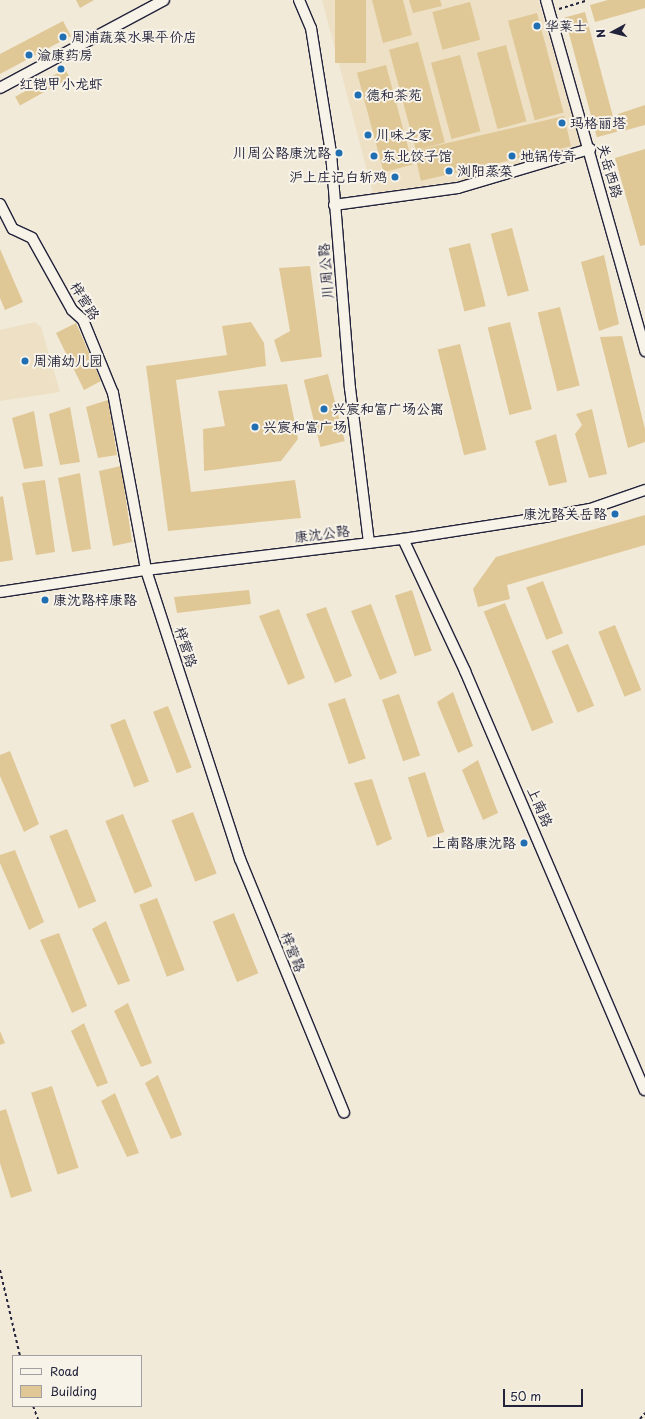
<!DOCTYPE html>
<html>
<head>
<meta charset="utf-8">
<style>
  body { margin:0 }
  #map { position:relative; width:645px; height:1419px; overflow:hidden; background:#f2ead8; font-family:"Playpen Sans","LXGW WenKai TC",sans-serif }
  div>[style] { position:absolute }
  .built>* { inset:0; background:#ede0c4 }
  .building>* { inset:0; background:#e0c796; transform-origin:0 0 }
  .path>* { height:2px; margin-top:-1px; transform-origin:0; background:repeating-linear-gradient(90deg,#22223b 0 3px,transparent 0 6px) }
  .roads { filter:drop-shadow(1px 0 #22223b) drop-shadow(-1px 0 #22223b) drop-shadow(0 1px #22223b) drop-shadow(0 -1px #22223b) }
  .minor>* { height:10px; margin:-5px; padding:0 5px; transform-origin:5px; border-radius:5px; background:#f7f3e8 }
  .dots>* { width:11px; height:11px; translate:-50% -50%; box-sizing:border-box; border:2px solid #f7f3e8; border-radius:50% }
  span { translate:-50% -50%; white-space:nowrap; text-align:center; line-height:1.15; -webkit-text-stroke:4px #f7f3e8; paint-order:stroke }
  .poi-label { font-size:14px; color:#22223b }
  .left { translate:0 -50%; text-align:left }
  .right { translate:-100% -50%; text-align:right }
  .street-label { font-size:14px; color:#22223b }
  .legend { position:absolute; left:12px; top:1355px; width:130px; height:52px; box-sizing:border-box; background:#f7f3e8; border:1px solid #a29fa3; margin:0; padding:5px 7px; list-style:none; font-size:12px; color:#22223b }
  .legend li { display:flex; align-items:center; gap:8px; height:20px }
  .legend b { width:20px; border:1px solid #a29fa3 }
  .north { position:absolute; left:593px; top:12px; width:40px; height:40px; -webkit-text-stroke:3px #f7f3e8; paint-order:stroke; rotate:263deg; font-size:11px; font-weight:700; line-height:16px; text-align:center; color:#22223b }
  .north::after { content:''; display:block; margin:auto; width:14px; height:18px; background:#22223b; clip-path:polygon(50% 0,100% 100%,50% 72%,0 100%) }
  .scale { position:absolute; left:503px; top:1389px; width:80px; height:18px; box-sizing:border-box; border:2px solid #22223b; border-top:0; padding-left:5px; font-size:12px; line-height:14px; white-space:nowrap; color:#22223b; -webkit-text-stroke:3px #f7f3e8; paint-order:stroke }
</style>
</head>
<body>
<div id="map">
  <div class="built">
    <i style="clip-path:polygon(322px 0,538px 0,582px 146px,460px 181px,373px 193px)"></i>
    <i style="clip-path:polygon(35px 322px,41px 327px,60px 392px,0 401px,0 330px)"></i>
  </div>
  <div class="building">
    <i style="clip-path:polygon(76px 0,94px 0,80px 8px)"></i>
    <i style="left:335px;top:0;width:31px;height:63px"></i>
    <i style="clip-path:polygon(372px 0,403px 0,412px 35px,383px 43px)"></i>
    <i style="clip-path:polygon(409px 0,440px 0,442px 6px,413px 13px)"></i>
    <i style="clip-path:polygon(608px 0,645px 0,645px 8px,595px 22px,590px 5px)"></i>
    <i style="left:470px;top:2px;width:39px;height:39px;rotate:75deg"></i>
    <i style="left:585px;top:12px;width:124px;height:21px;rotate:75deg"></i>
    <i style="left:537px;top:13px;width:103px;height:30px;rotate:75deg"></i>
    <i style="clip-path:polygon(63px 21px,71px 36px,0 74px,0 54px)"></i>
    <i style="left:418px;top:42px;width:104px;height:30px;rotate:75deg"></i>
    <i style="left:506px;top:45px;width:79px;height:30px;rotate:75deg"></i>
    <i style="left:460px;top:55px;width:79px;height:30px;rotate:75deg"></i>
    <i style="left:386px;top:65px;width:103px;height:30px;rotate:75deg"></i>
    <i style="left:65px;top:69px;width:10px;height:57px;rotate:61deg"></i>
    <i style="clip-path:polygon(645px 105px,645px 125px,623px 131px,618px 114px)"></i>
    <i style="left:564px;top:116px;width:31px;height:154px;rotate:77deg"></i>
    <i style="clip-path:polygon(645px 149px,645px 245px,640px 246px,615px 158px)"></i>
    <i style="left:512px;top:228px;width:65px;height:22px;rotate:75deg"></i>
    <i style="left:470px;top:243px;width:65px;height:22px;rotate:76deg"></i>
    <i style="clip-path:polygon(0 249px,23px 302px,5px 310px,0 298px)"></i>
    <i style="clip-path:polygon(604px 255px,619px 324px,599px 331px,581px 262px)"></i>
    <i style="clip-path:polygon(310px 266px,322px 357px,281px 362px,274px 340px,290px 331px,279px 268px)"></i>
    <i style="left:560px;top:307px;width:81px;height:23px;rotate:76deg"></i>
    <i style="clip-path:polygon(251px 322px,264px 343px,266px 366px,176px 380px,191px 492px,295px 480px,301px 518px,168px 531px,146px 366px,227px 355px,222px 326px)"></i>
    <i style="left:510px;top:322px;width:90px;height:23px;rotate:76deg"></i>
    <i style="clip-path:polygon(76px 323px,101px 381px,84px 390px,56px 333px)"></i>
    <i style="clip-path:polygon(622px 336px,645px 429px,645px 442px,628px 448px,600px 337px)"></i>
    <i style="left:460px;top:344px;width:109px;height:23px;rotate:76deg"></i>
    <i style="left:328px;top:374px;width:69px;height:25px;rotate:76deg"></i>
    <i style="clip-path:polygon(287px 384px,298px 439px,281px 461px,204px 471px,203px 429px,225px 426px,218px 391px)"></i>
    <i style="clip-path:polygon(108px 400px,117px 455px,98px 458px,86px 407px)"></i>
    <i style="clip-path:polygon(70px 407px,80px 462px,60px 465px,49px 414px)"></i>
    <i style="clip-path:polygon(592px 409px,607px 474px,589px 478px,575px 434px,582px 425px,576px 414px)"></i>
    <i style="clip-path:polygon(34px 411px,43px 466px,24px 469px,12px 418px)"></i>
    <i style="clip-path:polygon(556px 434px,567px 482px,549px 486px,535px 441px)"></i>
    <i style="clip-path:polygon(121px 466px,132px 542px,113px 546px,99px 471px)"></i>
    <i style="clip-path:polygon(80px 473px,91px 549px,72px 552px,58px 478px)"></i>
    <i style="clip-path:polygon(45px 480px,55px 552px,36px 555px,22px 483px)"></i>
    <i style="clip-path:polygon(3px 496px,13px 560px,0 562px,0 497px)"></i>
    <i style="clip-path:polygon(645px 515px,645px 545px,507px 585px,510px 599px,478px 607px,473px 589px,496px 557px)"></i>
    <i style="left:543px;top:581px;width:56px;height:18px;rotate:69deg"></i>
    <i style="clip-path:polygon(249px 590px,251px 604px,177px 613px,174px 597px)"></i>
    <i style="left:412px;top:590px;width:64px;height:18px;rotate:72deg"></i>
    <i style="left:505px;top:603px;width:129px;height:23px;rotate:68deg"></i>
    <i style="clip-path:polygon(371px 604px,397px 673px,380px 680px,351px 611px)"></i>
    <i style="clip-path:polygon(326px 607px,352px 676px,335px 683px,306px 614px)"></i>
    <i style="clip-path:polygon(279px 609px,305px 678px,288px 685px,259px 616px)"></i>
    <i style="left:615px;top:625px;width:70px;height:18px;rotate:68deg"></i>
    <i style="left:568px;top:644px;width:67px;height:18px;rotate:67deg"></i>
    <i style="clip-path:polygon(453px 692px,473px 746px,458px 753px,437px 702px)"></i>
    <i style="left:399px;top:694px;width:65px;height:18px;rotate:71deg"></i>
    <i style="left:345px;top:698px;width:64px;height:18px;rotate:71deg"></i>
    <i style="left:168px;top:706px;width:66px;height:16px;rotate:69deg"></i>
    <i style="left:125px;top:719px;width:67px;height:16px;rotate:69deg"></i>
    <i style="clip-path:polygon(10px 751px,39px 824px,24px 832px,0 776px,0 755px)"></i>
    <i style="clip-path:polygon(478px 760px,498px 813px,483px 820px,462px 770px)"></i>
    <i style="left:425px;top:772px;width:63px;height:18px;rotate:72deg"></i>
    <i style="clip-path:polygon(372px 779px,392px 839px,377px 846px,354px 783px)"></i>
    <i style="left:193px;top:812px;width:66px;height:23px;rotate:69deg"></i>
    <i style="left:123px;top:814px;width:78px;height:19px;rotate:68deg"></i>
    <i style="left:67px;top:829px;width:78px;height:19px;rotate:68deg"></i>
    <i style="clip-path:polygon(15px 850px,44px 922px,29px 930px,0 863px,0 855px)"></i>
    <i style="left:157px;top:898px;width:77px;height:19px;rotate:69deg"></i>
    <i style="left:234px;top:913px;width:65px;height:23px;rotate:68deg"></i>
    <i style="clip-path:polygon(106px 921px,130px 981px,118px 985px,92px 929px)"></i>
    <i style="clip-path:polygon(59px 933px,87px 1006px,72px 1013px,40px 940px)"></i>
    <i style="clip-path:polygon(128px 1003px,152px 1063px,141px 1067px,114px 1011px)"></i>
    <i style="clip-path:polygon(84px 1023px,108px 1083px,97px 1087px,71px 1031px)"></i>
    <i style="clip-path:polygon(0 1031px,5px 1043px,0 1045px)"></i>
    <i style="clip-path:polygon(158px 1075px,182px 1135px,171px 1139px,145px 1083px)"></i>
    <i style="left:52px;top:1086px;width:86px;height:22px;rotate:72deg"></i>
    <i style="clip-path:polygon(115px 1093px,139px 1153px,127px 1157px,101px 1101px)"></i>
    <i style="clip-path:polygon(6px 1109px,32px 1191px,11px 1198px,0 1163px,0 1111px)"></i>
  </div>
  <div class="path">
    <i style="left:559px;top:9px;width:30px;rotate:-17deg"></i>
    <i style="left:0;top:1270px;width:88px;rotate:76.9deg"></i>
    <i style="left:33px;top:1406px;width:14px;rotate:69deg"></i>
    <i style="left:640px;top:1419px;width:8px;rotate:-50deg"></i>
  </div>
  <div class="roads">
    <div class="minor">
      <i style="left:299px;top:0;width:30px;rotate:67deg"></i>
      <i style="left:311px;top:28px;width:127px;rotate:80.9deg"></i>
      <i style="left:331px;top:153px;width:236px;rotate:85.4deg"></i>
      <i style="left:350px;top:388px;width:156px;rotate:83deg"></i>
      <i style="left:546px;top:0;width:365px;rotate:74.2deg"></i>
      <i style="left:0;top:88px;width:186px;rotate:-28.2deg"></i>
      <i style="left:0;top:204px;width:28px;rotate:63deg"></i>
      <i style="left:13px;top:229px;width:21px;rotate:25deg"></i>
      <i style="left:32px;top:238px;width:82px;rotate:60.9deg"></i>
      <i style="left:72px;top:310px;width:15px;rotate:42deg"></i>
      <i style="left:83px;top:320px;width:79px;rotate:67.7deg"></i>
      <i style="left:113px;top:393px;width:180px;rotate:79.4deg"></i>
      <i style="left:146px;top:570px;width:304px;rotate:72deg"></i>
      <i style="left:240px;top:859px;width:274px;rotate:67.7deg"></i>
      <i style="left:334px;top:205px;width:125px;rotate:-7.8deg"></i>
      <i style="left:458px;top:188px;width:138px;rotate:-16.5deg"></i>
      <i style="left:403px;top:539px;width:146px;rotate:64.8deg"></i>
      <i style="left:465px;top:671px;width:456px;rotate:66.8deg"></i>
      <i style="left:0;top:592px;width:148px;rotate:-8.6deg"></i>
      <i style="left:146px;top:570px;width:259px;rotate:-6.9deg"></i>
      <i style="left:403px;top:539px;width:138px;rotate:-8.8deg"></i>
      <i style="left:539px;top:518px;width:52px;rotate:-10deg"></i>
      <i style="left:590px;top:509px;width:58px;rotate:-19.1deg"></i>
    </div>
  </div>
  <div class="dots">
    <i style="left:537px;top:26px;background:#1f6fb2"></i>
    <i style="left:63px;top:37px;background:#1f6fb2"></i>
    <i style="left:29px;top:55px;background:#1f6fb2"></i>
    <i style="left:61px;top:69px;background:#1f6fb2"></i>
    <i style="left:358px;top:95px;background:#1f6fb2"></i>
    <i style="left:562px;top:123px;background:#1f6fb2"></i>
    <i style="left:368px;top:135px;background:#1f6fb2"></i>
    <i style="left:339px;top:153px;background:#1f6fb2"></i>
    <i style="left:374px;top:156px;background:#1f6fb2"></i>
    <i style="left:512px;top:156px;background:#1f6fb2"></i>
    <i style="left:449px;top:171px;background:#1f6fb2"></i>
    <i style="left:395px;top:177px;background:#1f6fb2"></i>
    <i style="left:25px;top:361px;background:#1f6fb2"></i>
    <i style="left:324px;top:409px;background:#1f6fb2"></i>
    <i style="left:255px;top:427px;background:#1f6fb2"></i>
    <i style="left:615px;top:514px;background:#1f6fb2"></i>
    <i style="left:45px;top:600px;background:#1f6fb2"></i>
    <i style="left:524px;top:843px;background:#1f6fb2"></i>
  </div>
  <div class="poi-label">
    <span class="left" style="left:545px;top:26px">华莱士</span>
    <span class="left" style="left:71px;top:37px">周浦蔬菜水果平价店</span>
    <span class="left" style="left:37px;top:55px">渝康药房</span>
    <span style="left:61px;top:84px">红铠甲小龙虾</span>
    <span class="left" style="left:366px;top:95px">德和茶苑</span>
    <span class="left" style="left:570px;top:123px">玛格丽塔</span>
    <span class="left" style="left:376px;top:135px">川味之家</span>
    <span class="right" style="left:331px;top:153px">川周公路康沈路</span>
    <span class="left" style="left:382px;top:156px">东北饺子馆</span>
    <span class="left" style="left:520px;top:156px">地锅传奇</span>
    <span class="left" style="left:457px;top:171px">浏阳蒸菜</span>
    <span class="right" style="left:387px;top:177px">沪上庄记白斩鸡</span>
    <span class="left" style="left:33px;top:361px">周浦幼儿园</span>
    <span class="left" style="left:332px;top:409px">兴宸和富广场公寓</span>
    <span class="left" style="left:263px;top:427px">兴宸和富广场</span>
    <span class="right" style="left:607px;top:514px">康沈路关岳路</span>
    <span class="left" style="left:53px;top:600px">康沈路梓康路</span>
    <span class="right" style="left:516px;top:843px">上南路康沈路</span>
  </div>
  <div class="street-label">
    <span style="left:610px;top:171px;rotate:74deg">关岳西路</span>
    <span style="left:326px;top:271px;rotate:-95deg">川周公路</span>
    <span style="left:85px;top:301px;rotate:58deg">梓营路</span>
    <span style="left:322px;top:534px;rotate:-7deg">康沈公路</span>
    <span style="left:186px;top:647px;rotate:72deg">梓营路</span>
    <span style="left:540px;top:807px;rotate:66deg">上南路</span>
    <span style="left:293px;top:952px;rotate:68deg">梓营路</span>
  </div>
  <ul class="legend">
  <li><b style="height:5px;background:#f7f3e8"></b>Road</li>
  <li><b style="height:11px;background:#e0c796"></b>Building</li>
  </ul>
  <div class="north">N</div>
  <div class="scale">50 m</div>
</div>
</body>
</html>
